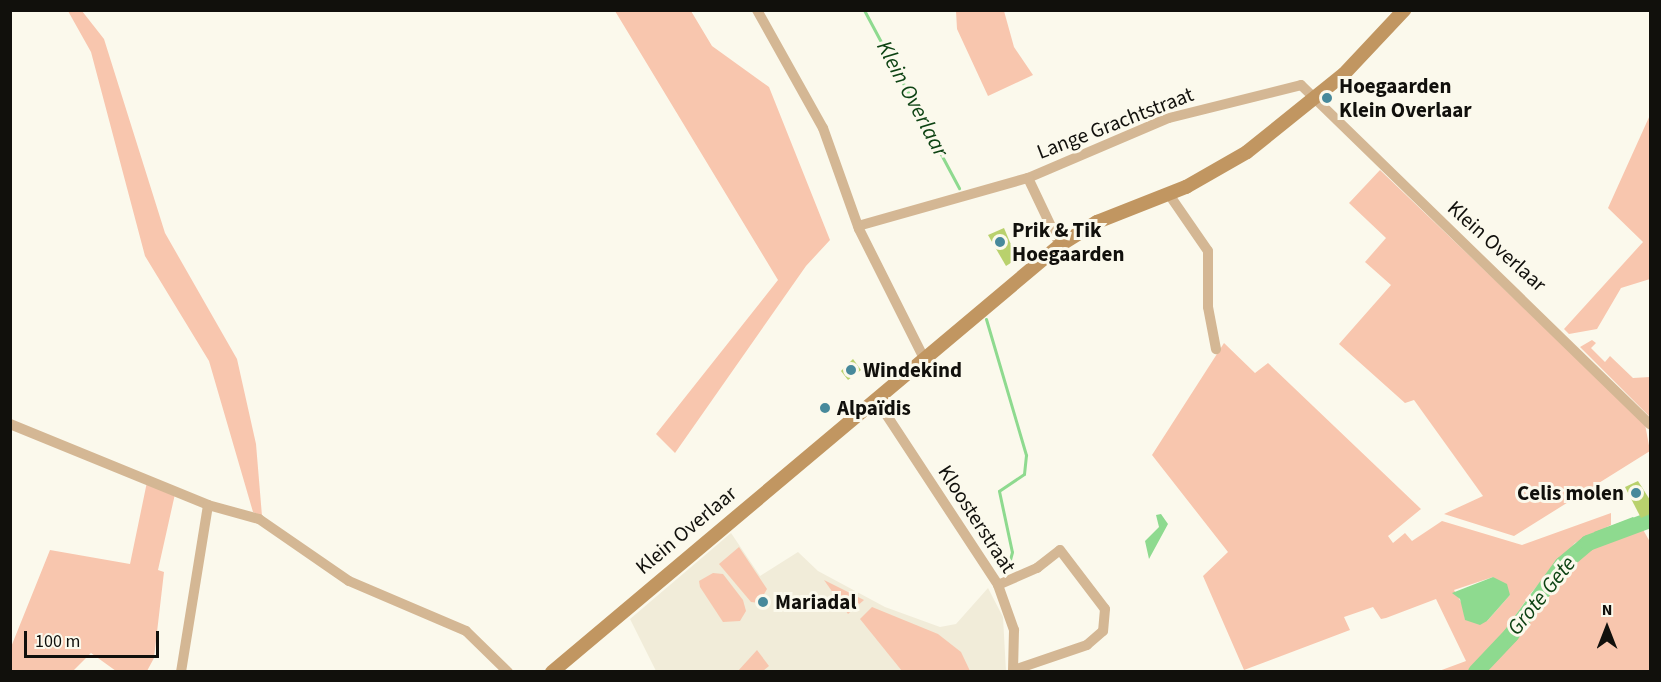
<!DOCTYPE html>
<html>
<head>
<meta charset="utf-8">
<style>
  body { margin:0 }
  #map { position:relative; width:1661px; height:682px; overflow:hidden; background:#fbf9ec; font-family:"Source Sans 3",sans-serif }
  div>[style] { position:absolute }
  .built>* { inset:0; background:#f1ecd9 }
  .green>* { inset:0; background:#f8c6ae }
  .water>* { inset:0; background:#8eda8f }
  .stream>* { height:3px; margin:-1.5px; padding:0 1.5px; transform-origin:1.5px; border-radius:1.5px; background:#8eda8f }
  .river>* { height:16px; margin:-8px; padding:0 8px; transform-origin:8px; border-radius:8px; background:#8eda8f }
  .building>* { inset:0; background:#b9d16d }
  .street>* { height:10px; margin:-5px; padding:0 5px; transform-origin:5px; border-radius:5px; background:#d4b794 }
  .secondary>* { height:14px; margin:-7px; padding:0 7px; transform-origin:7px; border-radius:7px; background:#c19661 }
  .dots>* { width:16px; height:16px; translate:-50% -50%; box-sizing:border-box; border:3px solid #fbf9ec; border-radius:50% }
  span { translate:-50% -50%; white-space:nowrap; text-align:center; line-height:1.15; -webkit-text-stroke:6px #fbf9ec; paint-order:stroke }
  .poi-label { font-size:21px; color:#11100c; font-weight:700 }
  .left { translate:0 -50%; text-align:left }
  .right { translate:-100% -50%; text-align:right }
  .street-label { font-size:21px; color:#11100c }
  .water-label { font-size:22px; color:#0d4313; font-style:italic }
  .frame { position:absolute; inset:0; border:12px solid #11100c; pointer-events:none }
  .north { position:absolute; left:1577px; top:598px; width:60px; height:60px; -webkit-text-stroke:4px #fbf9ec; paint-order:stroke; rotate:0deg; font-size:16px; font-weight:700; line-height:24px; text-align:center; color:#11100c }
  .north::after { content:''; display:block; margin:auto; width:21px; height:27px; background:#11100c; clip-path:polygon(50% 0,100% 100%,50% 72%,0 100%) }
  .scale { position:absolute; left:24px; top:631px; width:135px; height:27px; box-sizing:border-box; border:3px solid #11100c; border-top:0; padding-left:8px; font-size:18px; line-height:21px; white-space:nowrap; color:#11100c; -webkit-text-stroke:4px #fbf9ec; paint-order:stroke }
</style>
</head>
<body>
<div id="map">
  <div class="built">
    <i style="clip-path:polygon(731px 533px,760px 576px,798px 552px,818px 571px,885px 607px,940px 627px,956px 624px,988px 588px,1003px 617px,1006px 672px,656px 671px,630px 619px)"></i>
  </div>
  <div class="green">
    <i style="clip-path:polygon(68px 11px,82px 11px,104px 39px,165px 233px,237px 359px,256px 444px,262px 516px,253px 512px,209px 361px,145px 256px,91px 52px)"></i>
    <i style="clip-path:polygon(615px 11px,691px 11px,712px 46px,769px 87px,830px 240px,806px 266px,675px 453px,656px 434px,778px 280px)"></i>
    <i style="clip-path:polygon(956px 11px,1004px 11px,1014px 47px,1033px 75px,988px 96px,957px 29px)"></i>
    <i style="clip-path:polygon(1650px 115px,1650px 279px,1621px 288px,1597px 329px,1569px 334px,1564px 329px,1643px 242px,1608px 208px)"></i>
    <i style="clip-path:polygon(1380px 170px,1645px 424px,1650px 451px,1514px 536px,1444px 514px,1483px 496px,1414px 400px,1405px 403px,1339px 344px,1391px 285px,1365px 262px,1386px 238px,1349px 203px)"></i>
    <i style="clip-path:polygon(1592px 340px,1596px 343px,1591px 348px,1605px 362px,1610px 356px,1633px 378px,1650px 377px,1650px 417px,1580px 347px)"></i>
    <i style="clip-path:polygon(evenodd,1224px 343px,1255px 373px,1268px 363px,1421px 509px,1388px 536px,1393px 543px,1405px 533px,1412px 541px,1442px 521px,1522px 545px,1611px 513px,1611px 525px,1575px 543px,1531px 593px,1486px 658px,1468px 671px,1439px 671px,1466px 661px,1436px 599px,1386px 618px,1381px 619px,1373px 607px,1344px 617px,1350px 630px,1244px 670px,1203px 576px,1228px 552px,1152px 455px,1224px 343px,1493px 577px,1510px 595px,1487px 621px,1465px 620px,1464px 607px,1454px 590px,1493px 577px)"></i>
    <i style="clip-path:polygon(147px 482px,175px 494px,158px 570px,164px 572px,154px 658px,147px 671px,116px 671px,91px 653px,73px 671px,11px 672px,11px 647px,50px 550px,130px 564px)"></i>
    <i style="clip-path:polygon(1641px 526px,1650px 542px,1650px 671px,1484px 672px,1571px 561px,1597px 544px)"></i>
    <i style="clip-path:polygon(739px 547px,767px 589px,759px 603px,751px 602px,719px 564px)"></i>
    <i style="clip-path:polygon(713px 573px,723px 574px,743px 600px,746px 611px,740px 621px,723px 622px,700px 587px,699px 581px)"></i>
    <i style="clip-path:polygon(824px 580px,864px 600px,848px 614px)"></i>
    <i style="clip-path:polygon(872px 607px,938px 634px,961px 652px,970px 671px,902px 671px,860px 619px)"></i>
    <i style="clip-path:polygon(757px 650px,769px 666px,763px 671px,738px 671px)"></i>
  </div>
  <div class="water">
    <i style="clip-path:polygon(1161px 514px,1168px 524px,1149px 559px,1145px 541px,1159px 527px,1156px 515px)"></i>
    <i style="clip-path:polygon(1633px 517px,1641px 526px,1637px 530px,1597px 544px,1594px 532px)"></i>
    <i style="clip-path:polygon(1493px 577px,1507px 584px,1510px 595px,1487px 621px,1480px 625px,1465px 620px,1460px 599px,1452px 593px)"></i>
  </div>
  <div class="stream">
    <i style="left:864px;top:10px;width:202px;rotate:61.9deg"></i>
    <i style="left:986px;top:319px;width:142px;rotate:73.6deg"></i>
    <i style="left:1026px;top:455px;width:19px;rotate:96deg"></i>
    <i style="left:1024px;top:474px;width:30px;rotate:146deg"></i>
    <i style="left:999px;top:491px;width:62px;rotate:78deg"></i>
    <i style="left:1012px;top:552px;width:24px;rotate:105deg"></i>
  </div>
  <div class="river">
    <i style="left:1476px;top:672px;width:51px;rotate:-46.6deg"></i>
    <i style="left:1511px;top:635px;width:87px;rotate:-53.9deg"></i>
    <i style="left:1562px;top:565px;width:34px;rotate:-40deg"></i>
    <i style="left:1588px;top:543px;width:66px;rotate:-20.4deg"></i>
  </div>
  <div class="building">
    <i style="clip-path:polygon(1004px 228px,1017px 259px,1006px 266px,988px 235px)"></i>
    <i style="clip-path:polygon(853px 359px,861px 370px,848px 380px,841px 371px)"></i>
    <i style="clip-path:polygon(1638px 481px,1650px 500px,1650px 514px,1641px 518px,1625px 487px)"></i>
  </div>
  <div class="street">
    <i style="left:757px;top:10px;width:135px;rotate:60.8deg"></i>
    <i style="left:823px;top:128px;width:107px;rotate:70.4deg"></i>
    <i style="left:859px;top:229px;width:144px;rotate:63.3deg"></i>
    <i style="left:1028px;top:178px;width:153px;rotate:-23.1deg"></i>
    <i style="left:1169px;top:118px;width:136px;rotate:-14deg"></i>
    <i style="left:1301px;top:85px;width:487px;rotate:44.2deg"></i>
    <i style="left:1168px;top:193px;width:70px;rotate:55.4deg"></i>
    <i style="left:1208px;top:251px;width:56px;rotate:90deg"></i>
    <i style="left:1208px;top:307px;width:43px;rotate:79.2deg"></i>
    <i style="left:858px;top:226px;width:177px;rotate:-15.8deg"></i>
    <i style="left:1028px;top:178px;width:74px;rotate:64.5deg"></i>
    <i style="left:876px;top:399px;width:222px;rotate:56.7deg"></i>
    <i style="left:998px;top:585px;width:48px;rotate:70.4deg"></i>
    <i style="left:1014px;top:630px;width:42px;rotate:91.4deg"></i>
    <i style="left:10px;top:424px;width:214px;rotate:22.2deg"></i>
    <i style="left:208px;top:505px;width:53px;rotate:15.4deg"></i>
    <i style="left:259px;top:519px;width:109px;rotate:34.6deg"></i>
    <i style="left:349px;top:581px;width:127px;rotate:23.1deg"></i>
    <i style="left:466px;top:631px;width:59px;rotate:44.3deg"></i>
    <i style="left:998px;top:585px;width:43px;rotate:-23.6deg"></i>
    <i style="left:1037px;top:568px;width:29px;rotate:-38deg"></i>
    <i style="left:1060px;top:550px;width:74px;rotate:52.7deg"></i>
    <i style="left:1105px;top:609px;width:22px;rotate:95deg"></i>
    <i style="left:1103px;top:631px;width:21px;rotate:139deg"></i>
    <i style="left:1087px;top:645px;width:77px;rotate:161.1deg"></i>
    <i style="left:181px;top:672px;width:169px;rotate:-80.8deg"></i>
  </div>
  <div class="secondary">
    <i style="left:552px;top:672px;width:664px;rotate:-40.05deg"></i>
    <i style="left:1060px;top:245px;width:44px;rotate:-31.9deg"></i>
    <i style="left:1097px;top:222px;width:96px;rotate:-21.5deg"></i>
    <i style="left:1186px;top:187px;width:70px;rotate:-29.8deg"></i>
    <i style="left:1247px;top:152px;width:124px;rotate:-38.8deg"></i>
    <i style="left:1344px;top:74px;width:88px;rotate:-46.8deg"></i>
  </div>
  <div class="dots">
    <i style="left:1327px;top:98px;background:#47899b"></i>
    <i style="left:1000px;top:242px;background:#47899b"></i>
    <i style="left:851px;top:370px;background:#47899b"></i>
    <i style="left:825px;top:408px;background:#47899b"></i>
    <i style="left:1636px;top:493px;background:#47899b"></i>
    <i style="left:763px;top:602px;background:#47899b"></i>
  </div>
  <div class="poi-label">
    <span class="left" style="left:1339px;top:98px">Hoegaarden<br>Klein Overlaar</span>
    <span class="left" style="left:1012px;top:242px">Prik &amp; Tik<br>Hoegaarden</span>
    <span class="left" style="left:863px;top:370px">Windekind</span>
    <span class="left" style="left:837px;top:408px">Alpaïdis</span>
    <span class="right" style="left:1624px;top:493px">Celis molen</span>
    <span class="left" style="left:775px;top:602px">Mariadal</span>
  </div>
  <div class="street-label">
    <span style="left:1115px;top:123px;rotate:-21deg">Lange Grachtstraat</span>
    <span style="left:1497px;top:246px;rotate:42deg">Klein Overlaar</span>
    <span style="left:977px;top:519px;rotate:57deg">Kloosterstraat</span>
    <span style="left:686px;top:530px;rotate:-40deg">Klein Overlaar</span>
  </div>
  <div class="water-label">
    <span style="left:912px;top:99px;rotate:62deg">Klein Overlaar</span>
    <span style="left:1542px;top:596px;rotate:-51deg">Grote Gete</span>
  </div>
  <div class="frame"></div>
  <div class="north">N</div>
  <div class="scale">100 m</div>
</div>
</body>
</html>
